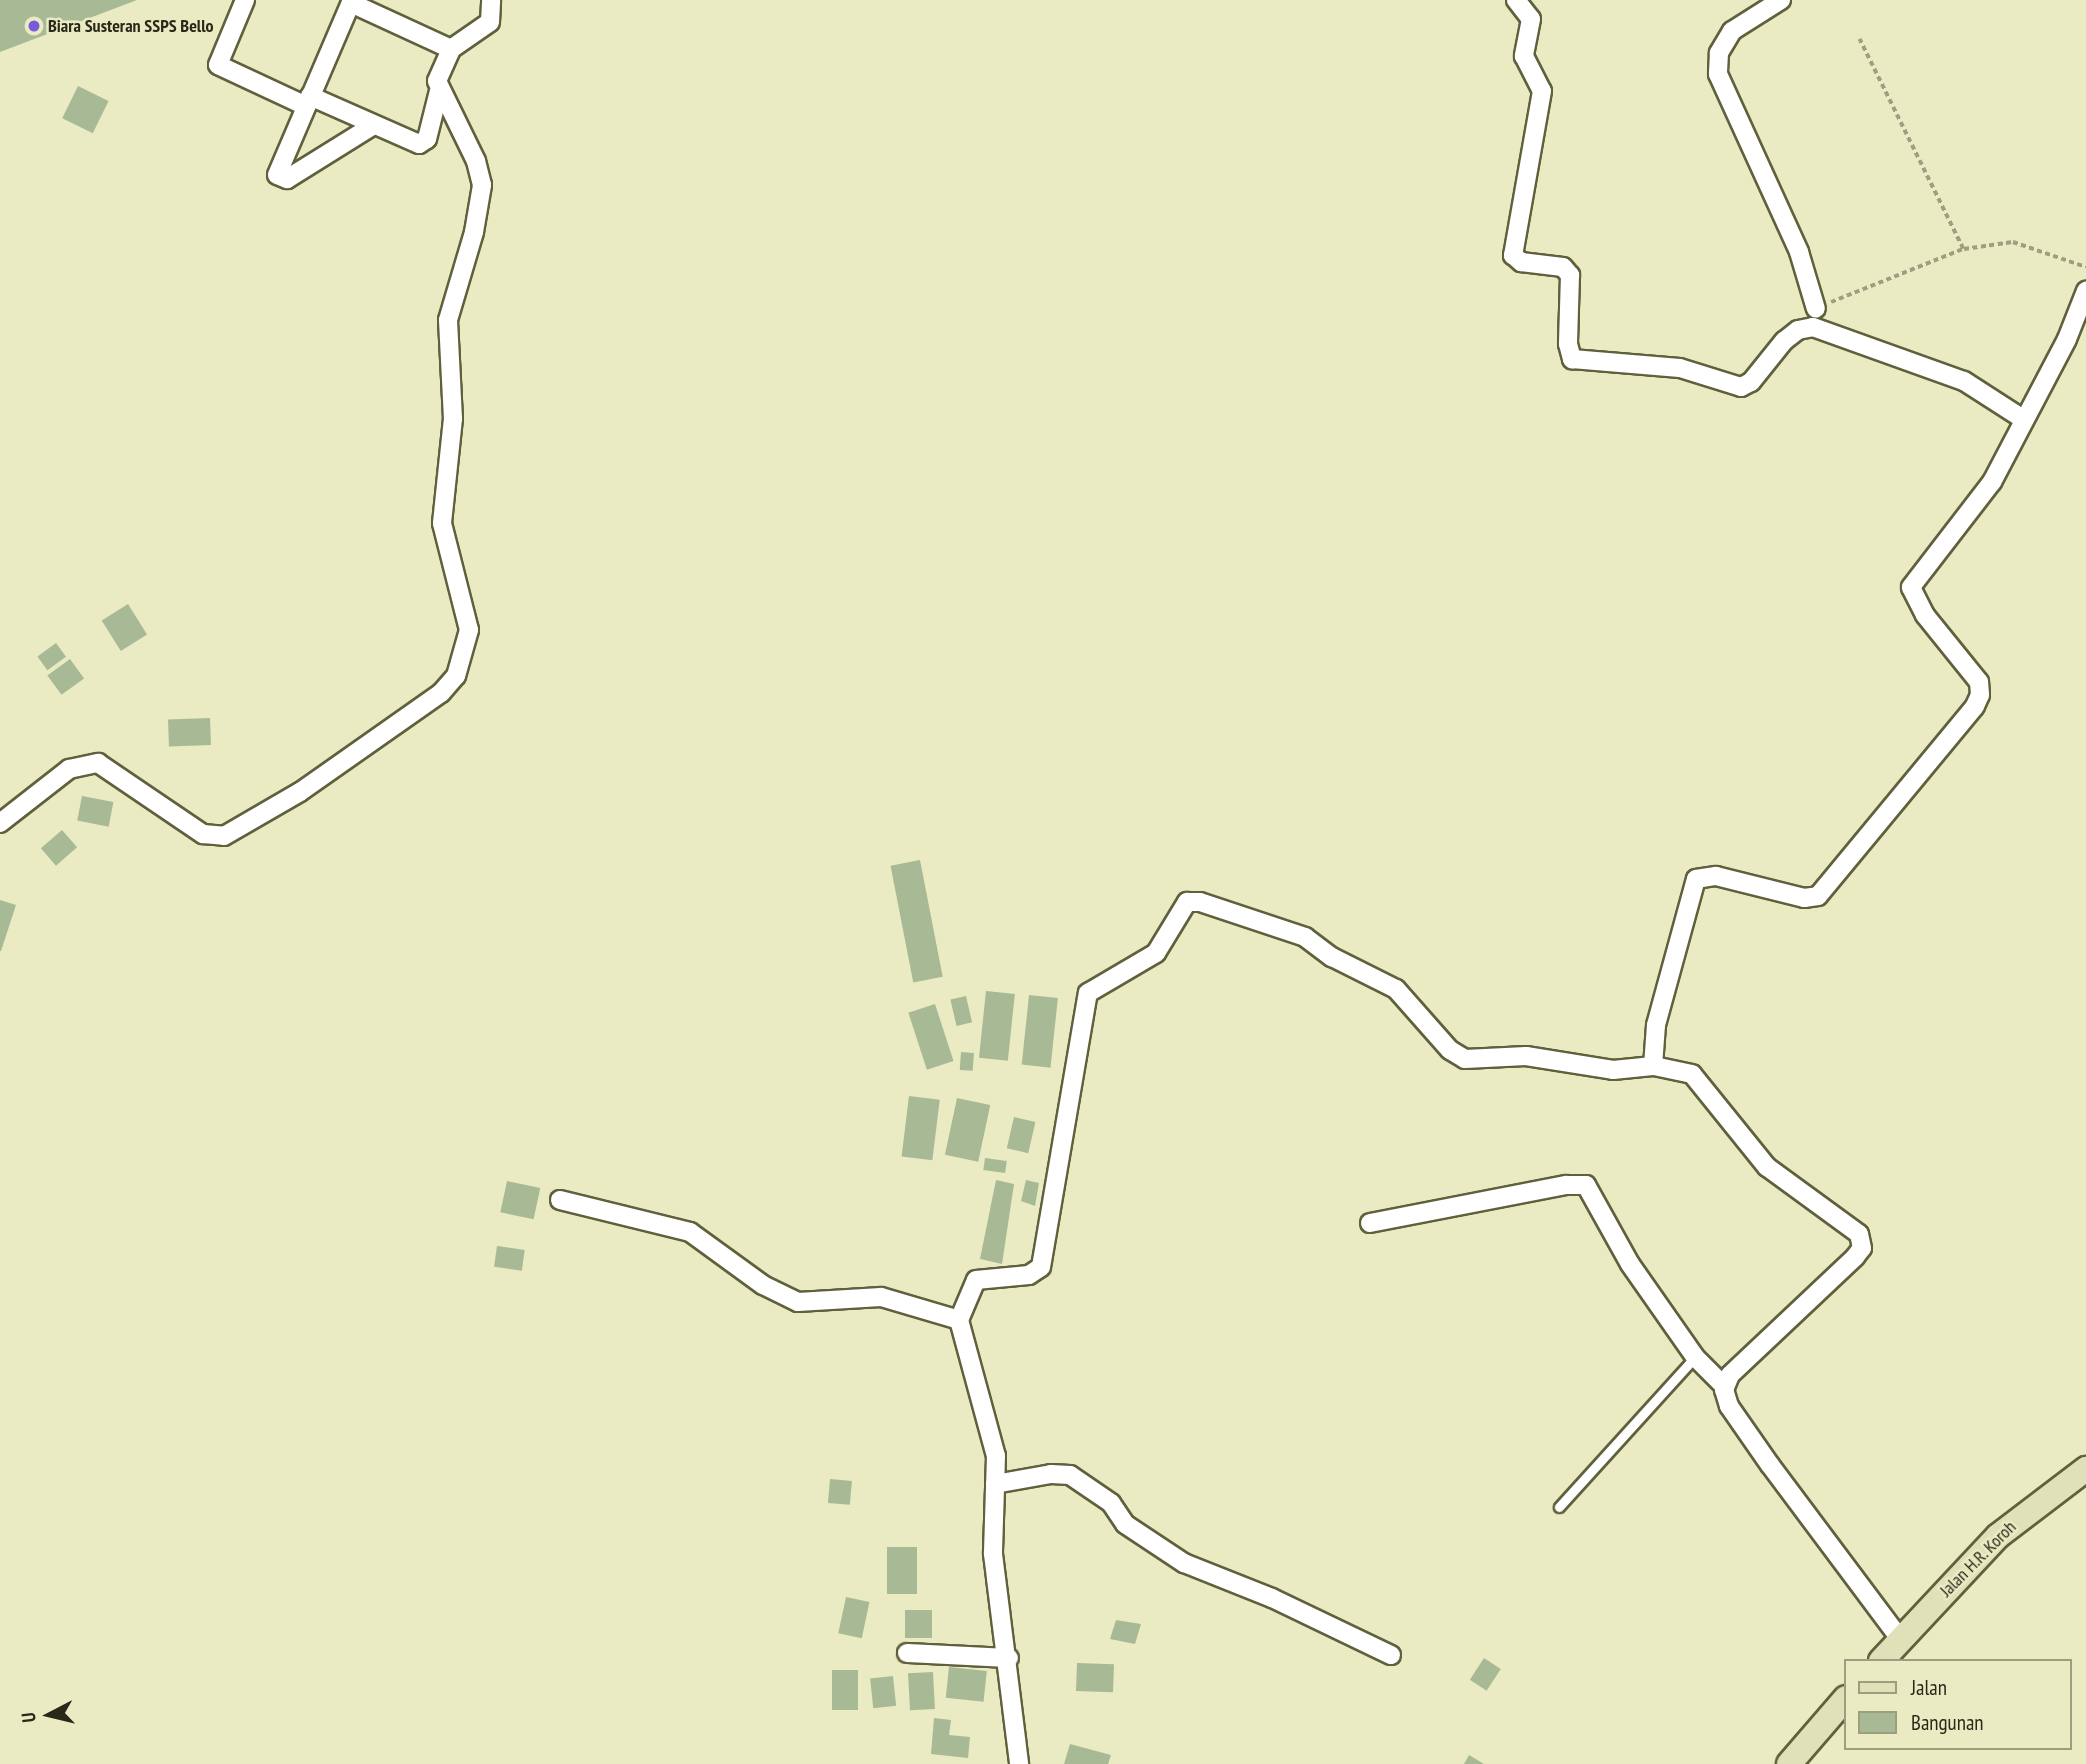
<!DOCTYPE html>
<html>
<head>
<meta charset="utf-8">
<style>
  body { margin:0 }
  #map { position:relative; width:2086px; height:1764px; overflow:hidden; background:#eaebc3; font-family:"PT Sans Narrow",sans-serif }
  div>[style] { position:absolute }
  .building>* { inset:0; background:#a8b996; transform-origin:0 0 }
  .path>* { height:3.5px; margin-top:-1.75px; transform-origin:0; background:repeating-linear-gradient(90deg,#9e9e80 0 5px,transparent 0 8.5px) }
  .roads { filter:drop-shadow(2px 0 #60603d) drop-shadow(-2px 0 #60603d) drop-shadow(0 2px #60603d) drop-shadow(0 -2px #60603d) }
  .service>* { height:9px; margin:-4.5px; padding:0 4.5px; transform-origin:4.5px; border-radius:4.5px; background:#fff }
  .minor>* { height:18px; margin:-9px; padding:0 9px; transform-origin:9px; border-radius:9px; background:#fff }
  .secondary>* { height:24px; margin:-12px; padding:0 12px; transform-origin:12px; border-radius:12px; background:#e0e0b9 }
  .dots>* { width:19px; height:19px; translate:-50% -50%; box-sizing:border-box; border:4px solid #eaebc3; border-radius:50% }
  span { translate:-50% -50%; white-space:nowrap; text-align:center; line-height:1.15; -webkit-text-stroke:5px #eaebc3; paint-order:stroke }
  .poi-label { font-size:18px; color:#29291a; font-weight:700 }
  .left { translate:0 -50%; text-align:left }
  .street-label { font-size:18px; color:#29291a }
  .legend { position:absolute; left:1844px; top:1659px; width:228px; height:91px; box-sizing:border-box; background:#eaebc3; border:2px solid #9d9d7f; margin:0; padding:9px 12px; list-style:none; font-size:21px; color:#29291a }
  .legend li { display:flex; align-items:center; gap:14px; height:35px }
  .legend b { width:35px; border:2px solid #9d9d7f }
  .north { position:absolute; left:14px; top:1680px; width:70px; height:70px; -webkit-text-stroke:5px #eaebc3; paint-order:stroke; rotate:263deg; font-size:19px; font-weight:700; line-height:28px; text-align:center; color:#29291a }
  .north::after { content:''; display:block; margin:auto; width:24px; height:32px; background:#29291a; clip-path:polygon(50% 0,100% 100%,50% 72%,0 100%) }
</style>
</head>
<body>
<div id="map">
  <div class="building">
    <i style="clip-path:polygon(0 0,137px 0,0 52px)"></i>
    <i style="left:78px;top:86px;width:34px;height:36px;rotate:26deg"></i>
    <i style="left:128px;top:604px;width:36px;height:31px;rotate:58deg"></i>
    <i style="left:56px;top:643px;width:17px;height:23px;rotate:54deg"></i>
    <i style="left:70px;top:659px;width:24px;height:28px;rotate:54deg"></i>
    <i style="left:210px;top:718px;width:27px;height:42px;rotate:88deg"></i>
    <i style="left:82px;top:796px;width:32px;height:25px;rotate:11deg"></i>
    <i style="left:62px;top:830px;width:23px;height:28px;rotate:49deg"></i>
    <i style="left:920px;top:860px;width:119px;height:30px;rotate:79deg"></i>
    <i style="clip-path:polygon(0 900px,16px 905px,1px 951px,0 951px)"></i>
    <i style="left:986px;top:991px;width:29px;height:67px;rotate:6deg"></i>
    <i style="left:1029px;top:995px;width:29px;height:70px;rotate:6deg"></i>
    <i style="left:966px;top:996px;width:27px;height:16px;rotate:77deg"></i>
    <i style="left:935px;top:1004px;width:60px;height:28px;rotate:72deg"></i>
    <i style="left:961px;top:1052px;width:13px;height:18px;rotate:4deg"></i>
    <i style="left:909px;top:1096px;width:31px;height:61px;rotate:7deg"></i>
    <i style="left:957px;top:1098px;width:34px;height:58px;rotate:12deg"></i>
    <i style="left:1014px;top:1117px;width:22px;height:32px;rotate:13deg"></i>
    <i style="left:985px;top:1158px;width:22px;height:12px;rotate:8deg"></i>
    <i style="clip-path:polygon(996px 1180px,1014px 1184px,1002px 1264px,980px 1259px)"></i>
    <i style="clip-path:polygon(1026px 1180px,1039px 1183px,1035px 1206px,1021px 1201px)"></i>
    <i style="left:507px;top:1181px;width:34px;height:32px;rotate:12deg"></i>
    <i style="left:497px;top:1246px;width:28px;height:21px;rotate:8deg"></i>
    <i style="left:830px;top:1479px;width:22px;height:24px;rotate:5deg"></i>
    <i style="left:887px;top:1547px;width:30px;height:47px"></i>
    <i style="left:846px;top:1597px;width:24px;height:37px;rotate:12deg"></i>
    <i style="left:905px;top:1610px;width:27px;height:28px"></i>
    <i style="clip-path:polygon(1116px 1620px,1141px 1624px,1135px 1644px,1110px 1639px)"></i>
    <i style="left:1484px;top:1658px;width:20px;height:26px;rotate:33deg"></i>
    <i style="left:1077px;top:1663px;width:37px;height:28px;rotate:2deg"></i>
    <i style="left:949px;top:1667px;width:38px;height:31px;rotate:6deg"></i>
    <i style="left:832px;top:1670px;width:26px;height:40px"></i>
    <i style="left:933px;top:1672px;width:37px;height:25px;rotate:87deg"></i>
    <i style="left:893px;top:1676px;width:30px;height:23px;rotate:84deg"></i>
    <i style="clip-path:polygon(934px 1718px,951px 1720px,949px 1735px,970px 1737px,968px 1758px,931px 1754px)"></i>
    <i style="clip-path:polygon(1070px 1744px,1111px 1755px,1108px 1764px,1064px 1764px)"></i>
    <i style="clip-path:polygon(1469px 1755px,1484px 1764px,1464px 1764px)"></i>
  </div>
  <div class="path">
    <i style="left:1964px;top:249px;width:49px;rotate:-8.1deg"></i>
    <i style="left:2013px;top:242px;width:77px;rotate:18.9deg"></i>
    <i style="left:1831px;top:302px;width:142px;rotate:-21.9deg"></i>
    <i style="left:1963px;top:249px;width:234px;rotate:-116.3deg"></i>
  </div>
  <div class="roads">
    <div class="service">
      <i style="left:1559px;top:1507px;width:202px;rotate:-47.8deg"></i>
    </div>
    <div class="minor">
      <i style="left:245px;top:0;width:70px;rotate:112.6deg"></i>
      <i style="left:218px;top:65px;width:97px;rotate:25deg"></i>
      <i style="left:352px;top:0;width:190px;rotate:113.2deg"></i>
      <i style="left:277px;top:175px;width:11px;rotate:22deg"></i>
      <i style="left:287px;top:179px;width:100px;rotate:-31.9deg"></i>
      <i style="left:1516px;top:0;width:24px;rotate:52deg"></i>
      <i style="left:1531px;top:19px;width:38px;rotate:101deg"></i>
      <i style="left:1524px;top:56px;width:39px;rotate:63deg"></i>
      <i style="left:1542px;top:91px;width:167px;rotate:100deg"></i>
      <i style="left:1513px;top:255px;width:11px;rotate:41deg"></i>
      <i style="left:1521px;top:262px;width:42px;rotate:6.8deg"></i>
      <i style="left:1563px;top:267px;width:11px;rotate:49deg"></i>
      <i style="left:1570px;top:275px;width:69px;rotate:91.7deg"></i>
      <i style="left:1568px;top:344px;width:16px;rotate:75deg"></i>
      <i style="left:1572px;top:359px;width:108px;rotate:4.8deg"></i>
      <i style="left:1680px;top:368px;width:64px;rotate:17.3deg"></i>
      <i style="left:1741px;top:387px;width:11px;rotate:-27deg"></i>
      <i style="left:1751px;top:382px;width:53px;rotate:-51.2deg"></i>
      <i style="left:1784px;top:341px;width:18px;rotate:-38deg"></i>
      <i style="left:1798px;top:330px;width:15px;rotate:-11deg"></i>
      <i style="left:1813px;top:327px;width:160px;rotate:19.7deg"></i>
      <i style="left:1964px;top:381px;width:70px;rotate:32.8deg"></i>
      <i style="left:1781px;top:0;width:58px;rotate:147.7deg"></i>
      <i style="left:1732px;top:31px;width:26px;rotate:121deg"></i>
      <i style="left:1719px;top:53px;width:21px;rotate:93deg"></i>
      <i style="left:1718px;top:74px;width:196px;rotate:65.5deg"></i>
      <i style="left:1799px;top:252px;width:59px;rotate:73.4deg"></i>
      <i style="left:351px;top:3px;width:110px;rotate:24.7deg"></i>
      <i style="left:310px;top:96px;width:119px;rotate:23.8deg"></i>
      <i style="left:419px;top:144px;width:9px;rotate:-32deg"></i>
      <i style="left:427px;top:139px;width:49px;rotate:-76deg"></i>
      <i style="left:0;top:823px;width:88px;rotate:-38deg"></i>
      <i style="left:69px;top:769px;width:30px;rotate:-12deg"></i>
      <i style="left:98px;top:763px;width:127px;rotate:34.1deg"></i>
      <i style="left:203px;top:834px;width:21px;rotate:5deg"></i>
      <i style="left:224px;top:836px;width:88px;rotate:-30.1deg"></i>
      <i style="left:300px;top:792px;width:172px;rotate:-35.1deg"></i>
      <i style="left:441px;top:693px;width:23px;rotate:-49deg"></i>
      <i style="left:456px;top:676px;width:48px;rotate:-74.2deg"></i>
      <i style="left:469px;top:630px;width:110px;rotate:-104.2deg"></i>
      <i style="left:442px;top:523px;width:105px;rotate:-84deg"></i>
      <i style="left:453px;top:419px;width:99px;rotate:-92.9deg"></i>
      <i style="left:448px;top:320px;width:92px;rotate:-73.5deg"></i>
      <i style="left:474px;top:232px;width:48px;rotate:-80.3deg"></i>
      <i style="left:482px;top:185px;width:25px;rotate:-104deg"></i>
      <i style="left:476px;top:161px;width:89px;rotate:-116deg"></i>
      <i style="left:437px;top:81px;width:35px;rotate:-66deg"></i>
      <i style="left:451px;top:49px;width:47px;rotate:-34.7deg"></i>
      <i style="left:490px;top:22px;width:22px;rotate:-87deg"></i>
      <i style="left:560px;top:1200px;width:134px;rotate:13.8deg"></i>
      <i style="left:690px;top:1232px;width:90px;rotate:36deg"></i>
      <i style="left:763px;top:1285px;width:39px;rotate:26deg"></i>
      <i style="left:798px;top:1302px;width:83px;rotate:-3.4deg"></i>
      <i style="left:881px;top:1297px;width:81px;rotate:16.4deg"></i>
      <i style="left:959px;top:1320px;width:141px;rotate:74.8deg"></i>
      <i style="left:996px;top:1456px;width:98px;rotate:91.8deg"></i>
      <i style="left:993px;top:1554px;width:212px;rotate:82.9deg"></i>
      <i style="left:1370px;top:1223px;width:200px;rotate:-11deg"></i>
      <i style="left:1566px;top:1185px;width:20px"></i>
      <i style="left:1586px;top:1185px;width:90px;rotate:60.9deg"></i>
      <i style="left:1630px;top:1264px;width:113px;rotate:55deg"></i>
      <i style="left:1695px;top:1357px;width:41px;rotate:45deg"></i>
      <i style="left:959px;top:1320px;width:43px;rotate:-67deg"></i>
      <i style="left:976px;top:1280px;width:53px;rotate:-5.4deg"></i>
      <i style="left:1029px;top:1275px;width:14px;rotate:-34deg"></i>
      <i style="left:1041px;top:1267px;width:278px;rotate:-80.3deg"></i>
      <i style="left:1088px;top:993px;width:79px;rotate:-30.5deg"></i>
      <i style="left:1156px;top:953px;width:60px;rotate:-58.7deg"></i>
      <i style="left:1187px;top:902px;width:13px"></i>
      <i style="left:1200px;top:902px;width:111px;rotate:18.4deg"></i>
      <i style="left:1305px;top:937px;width:34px;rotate:37deg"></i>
      <i style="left:1332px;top:957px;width:72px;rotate:26.6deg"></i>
      <i style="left:1396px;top:989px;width:81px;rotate:48.5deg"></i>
      <i style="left:1450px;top:1050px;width:17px;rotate:31deg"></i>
      <i style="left:1465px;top:1059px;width:61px;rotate:-2.8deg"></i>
      <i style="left:1526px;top:1056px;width:88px;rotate:9.1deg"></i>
      <i style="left:1613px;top:1070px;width:40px;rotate:-5.7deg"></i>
      <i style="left:995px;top:1484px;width:57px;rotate:-10.1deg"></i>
      <i style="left:1051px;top:1474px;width:19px;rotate:3deg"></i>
      <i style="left:1070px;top:1475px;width:50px;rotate:34.3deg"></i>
      <i style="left:1111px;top:1503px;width:25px;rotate:56deg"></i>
      <i style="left:1125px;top:1524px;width:71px;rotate:33.5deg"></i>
      <i style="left:1184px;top:1563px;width:95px;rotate:21.7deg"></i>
      <i style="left:1272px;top:1598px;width:132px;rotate:25.6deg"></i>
      <i style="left:1901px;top:1640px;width:219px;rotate:-126.8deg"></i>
      <i style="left:1770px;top:1465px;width:72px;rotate:-124.8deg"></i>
      <i style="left:1729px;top:1406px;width:17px;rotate:-107deg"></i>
      <i style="left:1724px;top:1390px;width:16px;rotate:-68deg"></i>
      <i style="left:1730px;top:1375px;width:172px;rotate:-43.3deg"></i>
      <i style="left:1855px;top:1257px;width:11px;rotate:-52deg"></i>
      <i style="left:1862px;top:1248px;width:14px;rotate:-102deg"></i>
      <i style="left:1859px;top:1234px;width:114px;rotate:-143.9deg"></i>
      <i style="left:1767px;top:1167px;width:119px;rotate:-128.9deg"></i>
      <i style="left:1692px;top:1074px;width:40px;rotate:-168deg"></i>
      <i style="left:1653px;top:1066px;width:41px;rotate:-85.8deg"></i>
      <i style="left:1656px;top:1025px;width:151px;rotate:-74.7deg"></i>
      <i style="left:1696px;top:879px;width:20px;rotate:-9deg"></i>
      <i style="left:1716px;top:876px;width:91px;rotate:14deg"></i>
      <i style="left:1804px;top:898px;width:14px;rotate:-8deg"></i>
      <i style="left:1818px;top:896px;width:246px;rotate:-50.4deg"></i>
      <i style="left:1975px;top:706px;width:12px;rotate:-66deg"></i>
      <i style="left:1980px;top:695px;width:13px;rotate:-94deg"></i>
      <i style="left:1979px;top:682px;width:86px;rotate:-128.9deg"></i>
      <i style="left:1925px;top:615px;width:31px;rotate:-117deg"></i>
      <i style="left:1911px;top:587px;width:133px;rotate:-52.4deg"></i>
      <i style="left:1992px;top:482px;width:161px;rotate:-62.3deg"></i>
      <i style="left:2067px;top:339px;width:52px;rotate:-68.4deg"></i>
      <i style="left:907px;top:1653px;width:102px;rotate:2.8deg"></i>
    </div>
    <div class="secondary">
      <i style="left:1881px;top:1661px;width:171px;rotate:-46.9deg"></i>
      <i style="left:1998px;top:1536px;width:111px;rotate:-37.3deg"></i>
      <i style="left:1789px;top:1764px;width:87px;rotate:-49.2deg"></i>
    </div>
  </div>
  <div class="dots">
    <i style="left:34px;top:26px;background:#765dd7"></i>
  </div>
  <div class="poi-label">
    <span class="left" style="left:48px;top:26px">Biara Susteran SSPS Bello</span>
  </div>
  <div class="street-label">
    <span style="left:1978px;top:1559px;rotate:-45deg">Jalan H.R. Koroh</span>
  </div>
  <ul class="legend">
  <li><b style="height:9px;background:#e0e0b9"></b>Jalan</li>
  <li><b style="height:19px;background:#a8b996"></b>Bangunan</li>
  </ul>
  <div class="north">U</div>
</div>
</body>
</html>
